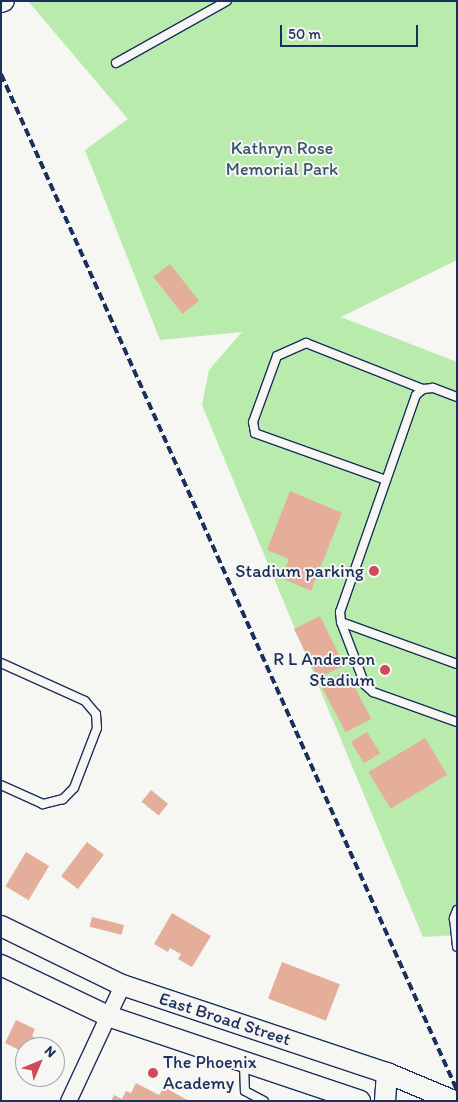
<!DOCTYPE html>
<html>
<head>
<meta charset="utf-8">
<style>
  body { margin:0 }
  #map { position:relative; width:458px; height:1102px; overflow:hidden; background:#f6f6f2; font-family:Itim,sans-serif }
  div>[style] { position:absolute }
  .green>* { inset:0; background:#b8ebac }
  .building>* { inset:0; background:#e4ae9a; transform-origin:0 0 }
  .roads { filter:drop-shadow(1px 0 #1b2f5e) drop-shadow(-1px 0 #1b2f5e) drop-shadow(0 1px #1b2f5e) drop-shadow(0 -1px #1b2f5e) }
  .service>* { height:8px; margin:-4px; padding:0 4px; transform-origin:4px; border-radius:4px; background:#f6f6f2 }
  .minor>* { height:15px; margin:-7.5px; padding:0 7.5px; transform-origin:7.5px; border-radius:7.5px; background:#f6f6f2 }
  .secondary>* { height:20px; margin:-10px; padding:0 10px; transform-origin:10px; border-radius:10px; background:#f6f6f2 }
  .rail>* { height:4px; margin-top:-2px; transform-origin:0; background:repeating-linear-gradient(90deg,#1b2f5e 0 8px,transparent 0 12px) }
  .dots>* { width:14px; height:14px; translate:-50% -50%; box-sizing:border-box; border:2px solid #f6f6f2; border-radius:50% }
  span { translate:-50% -50%; white-space:nowrap; text-align:center; line-height:1.15; -webkit-text-stroke:4px #f6f6f2; paint-order:stroke }
  .park-label { font-size:18px; color:#3a556e }
  .poi-label { font-size:18px; color:#1b2f5e }
  .right { translate:-100% -50%; text-align:right }
  .left { translate:0 -50%; text-align:left }
  .street-label { font-size:18px; color:#1b2f5e }
  .frame { position:absolute; inset:0; border:2px solid #1b2f5e; pointer-events:none }
  .north { position:absolute; left:15px; top:1037px; width:50px; height:50px; box-sizing:border-box; background:#f6f6f2; border:1px solid #9ea6b7; border-radius:50%; rotate:45deg; font-size:14px; font-weight:700; line-height:20px; text-align:center; color:#1b2f5e }
  .north::after { content:''; display:block; margin:auto; width:18px; height:22px; background:#d1495b; clip-path:polygon(50% 0,100% 100%,50% 72%,0 100%) }
  .scale { position:absolute; left:280px; top:25px; width:138px; height:22px; box-sizing:border-box; border:2px solid #1b2f5e; border-top:0; padding-left:6px; font-size:15px; line-height:18px; white-space:nowrap; color:#1b2f5e; -webkit-text-stroke:4px #f6f6f2; paint-order:stroke }
</style>
</head>
<body>
<div id="map">
  <div class="green">
    <i style="clip-path:polygon(28px 1px,457px 1px,457px 260px,341px 317px,457px 362px,457px 935px,423px 937px,202px 405px,209px 370px,242px 332px,160px 340px,85px 150px,128px 119px)"></i>
  </div>
  <div class="building">
    <i style="left:170px;top:264px;width:47px;height:21px;rotate:52deg"></i>
    <i style="clip-path:polygon(290px 491px,342px 513px,311px 591px,281px 578px,289px 559px,267px 550px)"></i>
    <i style="left:320px;top:616px;width:55px;height:29px;rotate:64deg"></i>
    <i style="left:346px;top:671px;width:54px;height:29px;rotate:62deg"></i>
    <i style="left:367px;top:732px;width:25px;height:19px;rotate:58deg"></i>
    <i style="left:425px;top:738px;width:43px;height:66px;rotate:59deg"></i>
    <i style="left:151px;top:790px;width:22px;height:15px;rotate:39deg"></i>
    <i style="left:87px;top:842px;width:21px;height:43px;rotate:37deg"></i>
    <i style="left:26px;top:852px;width:27px;height:40px;rotate:31deg"></i>
    <i style="clip-path:polygon(172px 913px,211px 936px,192px 967px,178px 959px,181px 954px,170px 948px,168px 952px,154px 944px)"></i>
    <i style="left:92px;top:917px;width:33px;height:10px;rotate:14deg"></i>
    <i style="left:282px;top:962px;width:62px;height:39px;rotate:21deg"></i>
    <i style="clip-path:polygon(16px 1020px,35px 1029px,32px 1036px,41px 1040px,37px 1047px,25px 1047px,25px 1053px,5px 1043px)"></i>
    <i style="clip-path:polygon(136px 1083px,159px 1095px,164px 1087px,189px 1101px,111px 1101px,114px 1095px,122px 1099px,126px 1091px,131px 1093px)"></i>
  </div>
  <div class="roads">
    <div class="service">
      <i style="left:116px;top:63px;width:127px;rotate:-29.2deg"></i>
      <i style="left:457px;top:397px;width:26px;rotate:-159deg"></i>
      <i style="left:433px;top:388px;width:10px;rotate:174deg"></i>
      <i style="left:423px;top:389px;width:9px;rotate:139deg"></i>
      <i style="left:416px;top:395px;width:230px;rotate:109.3deg"></i>
      <i style="left:340px;top:612px;width:10px;rotate:84deg"></i>
      <i style="left:341px;top:622px;width:123px;rotate:19.9deg"></i>
      <i style="left:386px;top:480px;width:139px;rotate:-160.3deg"></i>
      <i style="left:255px;top:433px;width:11px;rotate:-100deg"></i>
      <i style="left:253px;top:422px;width:70px;rotate:-70deg"></i>
      <i style="left:277px;top:356px;width:32px;rotate:-24deg"></i>
      <i style="left:306px;top:343px;width:126px;rotate:21.5deg"></i>
      <i style="left:341px;top:622px;width:67px;rotate:69.1deg"></i>
      <i style="left:365px;top:685px;width:11px;rotate:41deg"></i>
      <i style="left:373px;top:692px;width:89px;rotate:19.7deg"></i>
      <i style="left:1px;top:663px;width:92px;rotate:24.3deg"></i>
      <i style="left:85px;top:701px;width:17px;rotate:50deg"></i>
      <i style="left:96px;top:714px;width:14px;rotate:86deg"></i>
      <i style="left:97px;top:728px;width:64px;rotate:111deg"></i>
      <i style="left:74px;top:788px;width:16px;rotate:135deg"></i>
      <i style="left:63px;top:799px;width:21px;rotate:166deg"></i>
      <i style="left:43px;top:804px;width:46px;rotate:-155.7deg"></i>
      <i style="left:457px;top:910px;width:9px;rotate:111deg"></i>
      <i style="left:454px;top:918px;width:29px;rotate:84deg"></i>
      <i style="left:244px;top:1064px;width:27px;rotate:88deg"></i>
      <i style="left:245px;top:1091px;width:21px;rotate:28deg"></i>
    </div>
    <div class="minor">
      <i style="left:68px;top:1101px;width:128px;rotate:-65deg"></i>
    </div>
    <div class="secondary">
      <i style="left:1px;top:2px;width:3px;rotate:-18deg"></i>
      <i style="left:1px;top:926px;width:135px;rotate:26deg"></i>
      <i style="left:122px;top:985px;width:279px;rotate:18.4deg"></i>
      <i style="left:387px;top:1073px;width:73px;rotate:22.7deg"></i>
      <i style="left:1px;top:965px;width:119px;rotate:25.5deg"></i>
      <i style="left:108px;top:1016px;width:266px;rotate:18.6deg"></i>
      <i style="left:385px;top:1101px;width:28px;rotate:-86deg"></i>
    </div>
  </div>
  <div class="rail">
    <i style="left:1px;top:74px;width:1114px;rotate:65.83deg"></i>
  </div>
  <div class="dots">
    <i style="left:374px;top:571px;background:#d1495b"></i>
    <i style="left:385px;top:670px;background:#d1495b"></i>
    <i style="left:153px;top:1073px;background:#d1495b"></i>
  </div>
  <div class="park-label">
    <span style="left:282px;top:159px">Kathryn Rose<br>Memorial Park</span>
  </div>
  <div class="poi-label">
    <span class="right" style="left:364px;top:571px">Stadium parking</span>
    <span class="right" style="left:375px;top:670px">R L Anderson<br>Stadium</span>
    <span class="left" style="left:163px;top:1073px">The Phoenix<br>Academy</span>
  </div>
  <div class="street-label">
    <span style="left:225px;top:1019px;rotate:18deg">East Broad Street</span>
  </div>
  <div class="frame"></div>
  <div class="north">N</div>
  <div class="scale">50 m</div>
</div>
</body>
</html>
